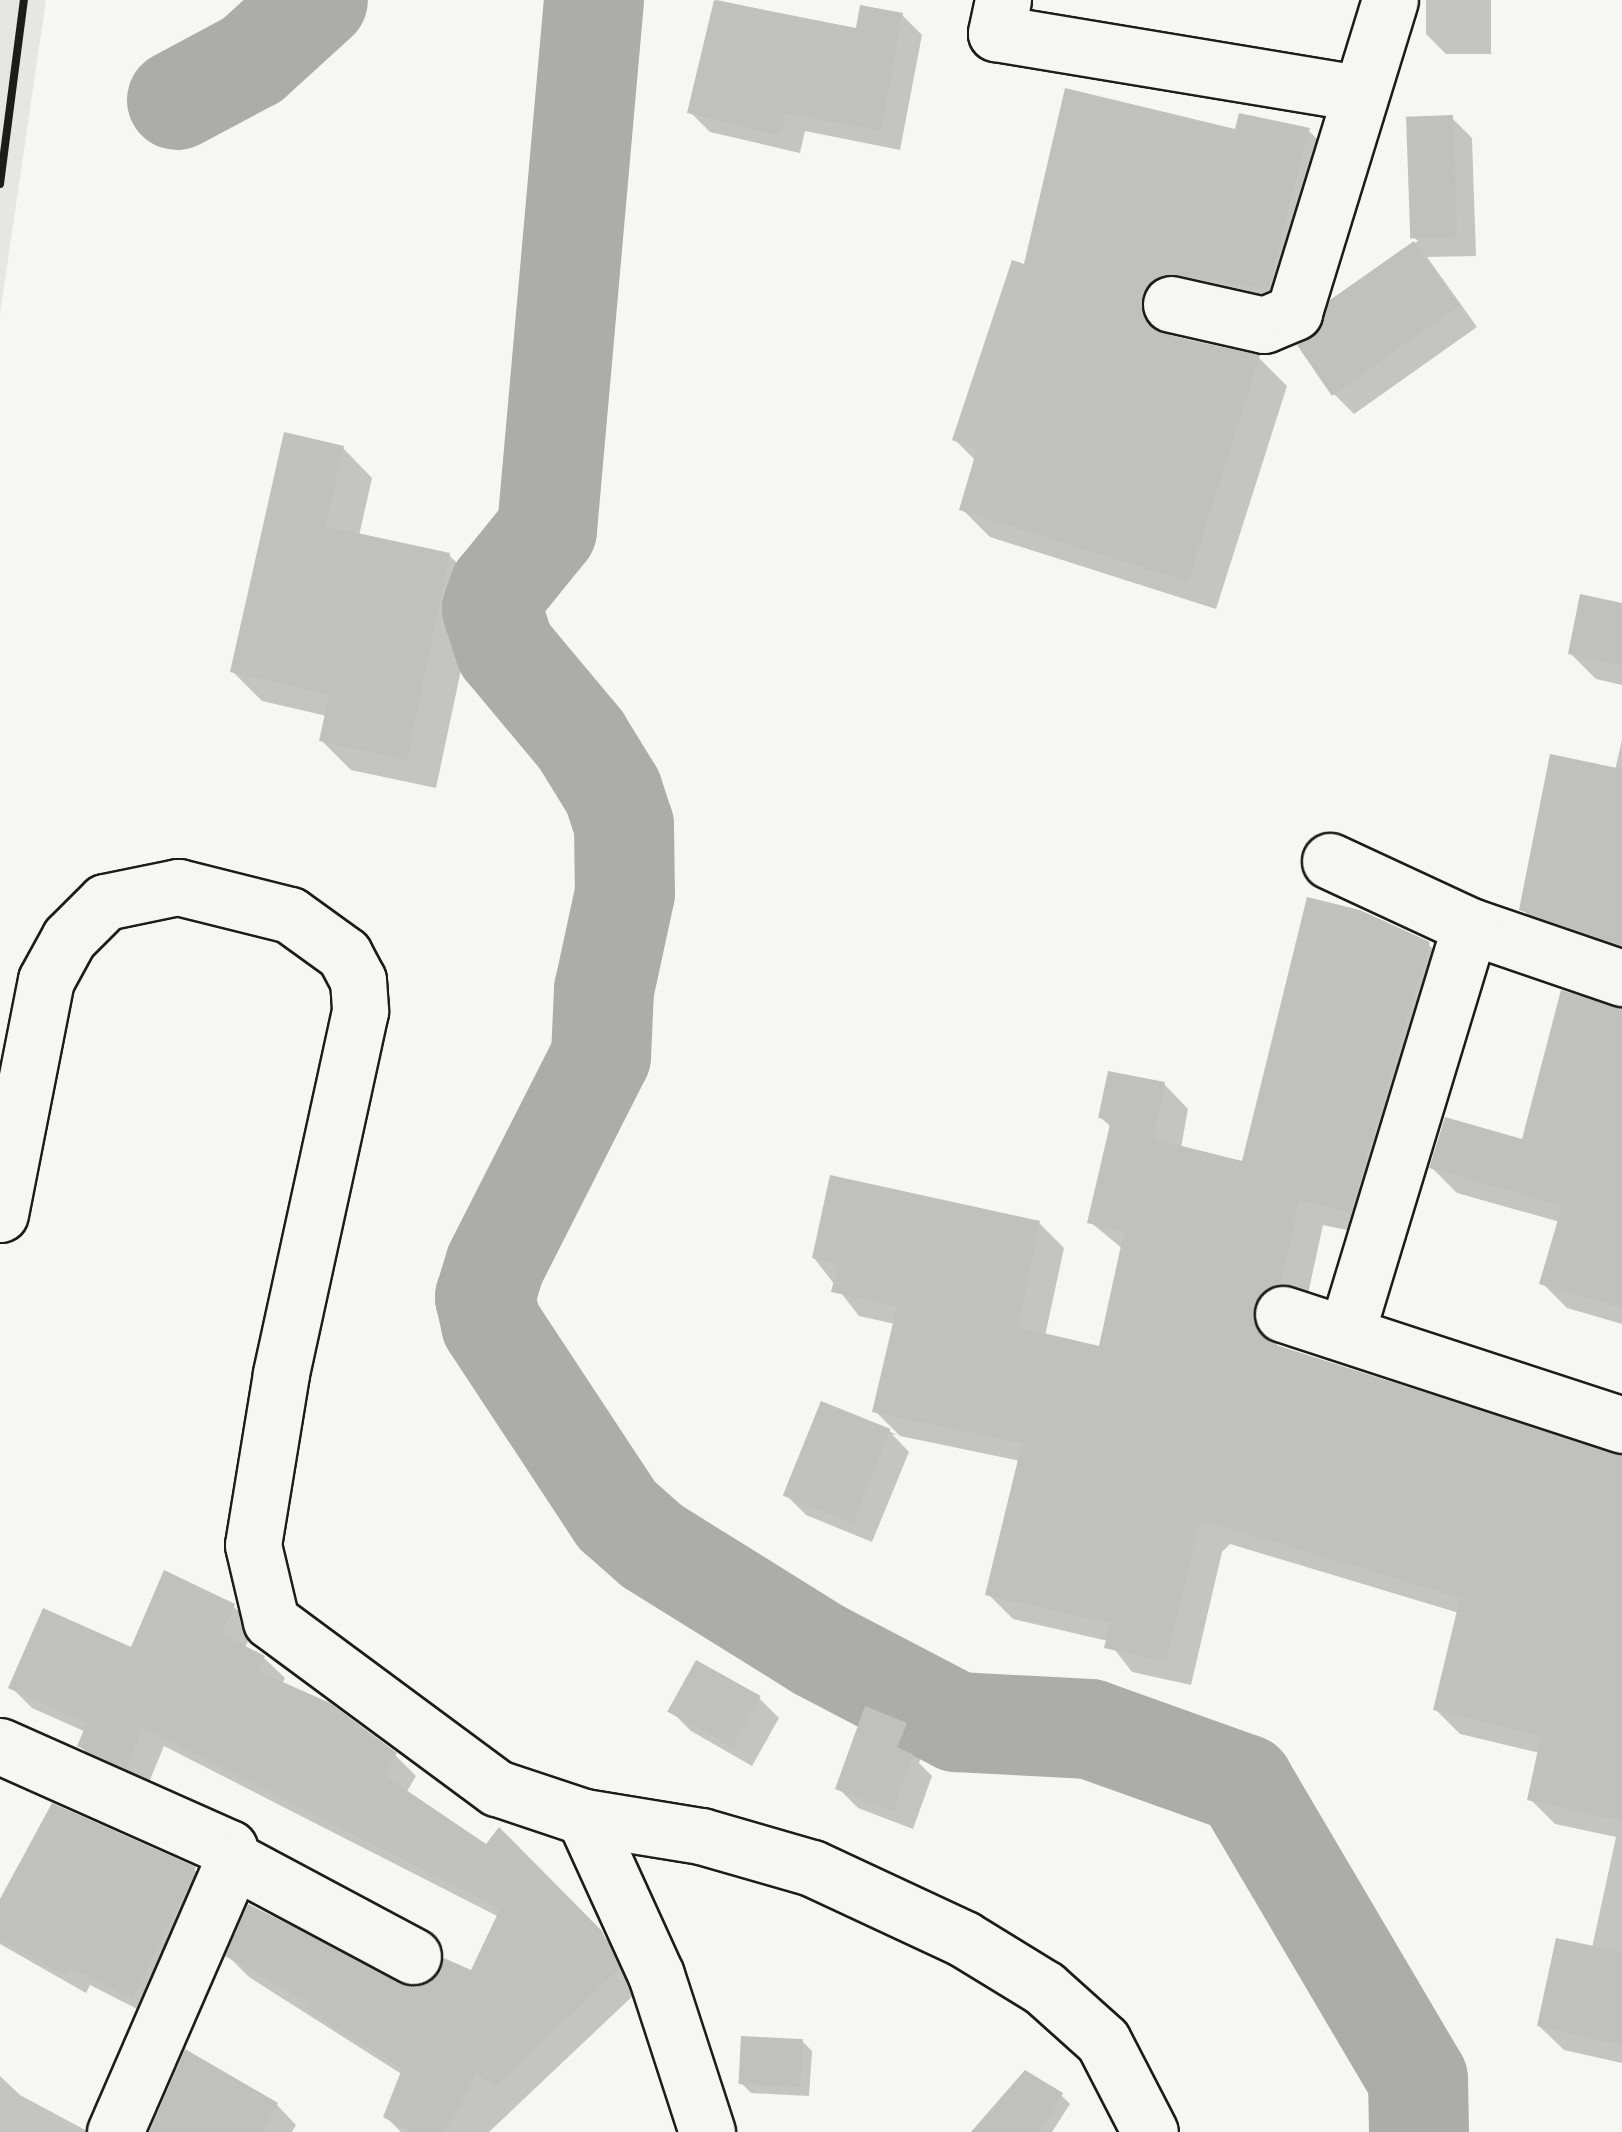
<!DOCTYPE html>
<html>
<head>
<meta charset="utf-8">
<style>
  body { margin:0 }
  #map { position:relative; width:1622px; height:2132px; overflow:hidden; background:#f6f6f2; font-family:Mali,sans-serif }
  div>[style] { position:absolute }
  .built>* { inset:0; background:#e6e6e2 }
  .shadow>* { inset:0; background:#0003 }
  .river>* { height:100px; margin:-50px; padding:0 50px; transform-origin:50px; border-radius:50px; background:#acaca9 }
  .building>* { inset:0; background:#c0c0bd; transform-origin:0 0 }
  .roads { filter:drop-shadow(2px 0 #1c1c1c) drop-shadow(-2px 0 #1c1c1c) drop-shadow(0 2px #1c1c1c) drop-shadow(0 -2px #1c1c1c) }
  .minor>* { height:55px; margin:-27.5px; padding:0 27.5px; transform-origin:27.5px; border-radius:27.5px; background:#f6f6f2 }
  .rail>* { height:8px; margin:-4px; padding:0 4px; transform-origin:4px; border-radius:4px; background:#1c1c1c }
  span { translate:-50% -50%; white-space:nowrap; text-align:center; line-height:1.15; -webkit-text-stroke:10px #f6f6f2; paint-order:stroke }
</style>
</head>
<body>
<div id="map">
  <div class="built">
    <i style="clip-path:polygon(0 0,46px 0,0 314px)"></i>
  </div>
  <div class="shadow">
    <i style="clip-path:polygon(717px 0,858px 31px,902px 15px,922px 35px,900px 150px,805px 131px,800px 153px,710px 132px,690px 112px)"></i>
    <i style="clip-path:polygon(1426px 0,1491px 0,1491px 54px,1446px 54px,1426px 34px)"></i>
    <i style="clip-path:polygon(1452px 118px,1472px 138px,1476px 256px,1427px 257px,1477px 327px,1354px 414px,1334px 394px,1320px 334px,1332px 302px,1418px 241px,1413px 237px)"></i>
    <i style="clip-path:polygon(1309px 131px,1337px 159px,1296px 316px,1167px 327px,1170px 335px,1259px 358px,1287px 386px,1216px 609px,990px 537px,962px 509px,976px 461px,955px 440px,1026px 267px,1237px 132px)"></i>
    <i style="clip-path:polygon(343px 448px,372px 478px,359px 536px,449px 555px,479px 585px,436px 788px,351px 770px,322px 741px,327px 716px,262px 701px,232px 671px)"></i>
    <i style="clip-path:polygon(1622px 606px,1622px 685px,1596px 679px,1570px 653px)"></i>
    <i style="clip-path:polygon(1622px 740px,1622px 960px,1547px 935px,1522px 909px,1615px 770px)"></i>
    <i style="clip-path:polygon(1428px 944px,1453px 969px,1375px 1236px,1323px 1225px,1305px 1308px,1278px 1329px,1277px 1347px,1622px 1459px,1622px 2063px,1564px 2050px,1539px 2026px,1592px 1948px,1616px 1837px,1555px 1824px,1530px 1799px,1540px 1753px,1460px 1734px,1435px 1709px,1459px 1613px,1230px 1544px,1222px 1552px,1191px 1685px,1132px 1672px,1108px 1641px,1013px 1619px,988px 1594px,1020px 1461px,900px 1436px,875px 1411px,895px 1324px,859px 1316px,814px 1258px,1039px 1223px,1064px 1248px,1045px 1336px,1101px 1349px,1123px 1249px,1090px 1222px,1112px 1128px,1100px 1117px,1164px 1084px,1188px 1109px,1181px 1148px,1244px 1164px)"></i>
    <i style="clip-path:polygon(1622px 1011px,1622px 1324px,1567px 1308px,1542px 1283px,1560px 1222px,1457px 1193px,1432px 1168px,1524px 1142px)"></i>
    <i style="clip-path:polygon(823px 1404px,898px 1435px,892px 1434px,909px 1452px,872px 1542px,806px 1515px,786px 1495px)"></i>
    <i style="clip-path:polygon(233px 1606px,254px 1627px,245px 1648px,264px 1658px,285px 1678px,282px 1684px,395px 1755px,416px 1776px,406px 1793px,486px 1847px,499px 1831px,622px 1955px,638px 1991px,489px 2132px,401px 2132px,386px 2117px,403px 2075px,249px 1977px,228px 1956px,413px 1990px,473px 1973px,499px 1917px,164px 1746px,147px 1787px,101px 1766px,80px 1746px,86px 1732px,32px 1708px,11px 1687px,133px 1650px)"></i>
    <i style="clip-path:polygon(759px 1698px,779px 1718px,752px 1766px,691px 1731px,671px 1711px)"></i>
    <i style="clip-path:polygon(905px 1725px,925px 1745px,919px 1763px,932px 1776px,913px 1829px,858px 1808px,838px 1788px)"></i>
    <i style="clip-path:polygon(194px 1870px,214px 1889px,153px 2017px,90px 1985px,86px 1993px,0 1944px,0 1905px)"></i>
    <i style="clip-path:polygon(802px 2041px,812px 2051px,809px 2096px,751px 2093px,741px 2083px)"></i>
    <i style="clip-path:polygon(186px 2053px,277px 2105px,296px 2125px,292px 2132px,152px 2132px)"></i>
    <i style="clip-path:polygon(0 2076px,20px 2095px,89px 2132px,0 2132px)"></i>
    <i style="clip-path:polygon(1061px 2095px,1070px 2104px,1052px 2132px,975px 2132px)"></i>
  </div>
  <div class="river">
    <i style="left:594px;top:0;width:532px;rotate:95.07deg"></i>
    <i style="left:547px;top:530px;width:76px;rotate:129.1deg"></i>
    <i style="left:499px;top:589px;width:21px;rotate:109deg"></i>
    <i style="left:492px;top:609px;width:42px;rotate:72deg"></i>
    <i style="left:505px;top:649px;width:119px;rotate:50.1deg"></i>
    <i style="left:581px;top:740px;width:61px;rotate:58.4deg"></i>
    <i style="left:613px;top:792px;width:35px;rotate:72deg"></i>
    <i style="left:624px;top:825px;width:68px;rotate:89.2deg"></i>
    <i style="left:625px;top:893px;width:99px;rotate:102.2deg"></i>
    <i style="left:604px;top:990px;width:66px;rotate:92.6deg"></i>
    <i style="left:601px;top:1056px;width:234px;rotate:116.9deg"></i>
    <i style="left:495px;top:1265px;width:34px;rotate:107deg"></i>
    <i style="left:485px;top:1297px;width:28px;rotate:77deg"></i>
    <i style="left:491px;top:1324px;width:229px;rotate:56.6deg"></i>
    <i style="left:617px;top:1515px;width:47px;rotate:41.5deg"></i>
    <i style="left:652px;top:1546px;width:197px;rotate:31.9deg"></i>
    <i style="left:819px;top:1650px;width:156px;rotate:27.6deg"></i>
    <i style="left:957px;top:1722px;width:133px;rotate:3deg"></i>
    <i style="left:1090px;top:1729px;width:164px;rotate:19.7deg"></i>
    <i style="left:1244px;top:1784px;width:342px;rotate:59.5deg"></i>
    <i style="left:1418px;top:2079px;width:53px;rotate:88.9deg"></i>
    <i style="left:177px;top:100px;width:85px;rotate:-28.1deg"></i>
    <i style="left:252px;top:60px;width:89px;rotate:-42.3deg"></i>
  </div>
  <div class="building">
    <i style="clip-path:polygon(714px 0,856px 28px,860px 5px,903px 13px,881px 131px,786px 113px,780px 135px,687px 113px)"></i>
    <i style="clip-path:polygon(1065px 88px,1235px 129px,1239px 113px,1310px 128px,1268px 289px,1163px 274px,1141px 296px,1142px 314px,1163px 334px,1260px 355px,1188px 582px,959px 510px,977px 449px,952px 440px,1012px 260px,1024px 264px)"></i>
    <i style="left:1453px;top:115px;width:122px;height:47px;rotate:88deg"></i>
    <i style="clip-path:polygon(1414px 241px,1459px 306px,1332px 396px,1297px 345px,1318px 332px,1330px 300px)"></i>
    <i style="clip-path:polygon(284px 432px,344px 446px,325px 526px,450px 553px,407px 760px,319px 741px,329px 695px,230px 672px)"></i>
    <i style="clip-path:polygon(1580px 594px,1622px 603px,1622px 666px,1568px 654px)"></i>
    <i style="clip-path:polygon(1550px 754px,1622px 769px,1622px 945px,1519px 910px)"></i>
    <i style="clip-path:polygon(1307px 897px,1360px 910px,1430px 942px,1350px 1212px,1299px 1201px,1281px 1284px,1262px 1291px,1253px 1321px,1273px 1344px,1622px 1455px,1622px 1821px,1527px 1800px,1541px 1736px,1433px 1710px,1460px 1598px,1205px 1521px,1198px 1527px,1166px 1662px,1104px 1648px,1110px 1623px,985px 1595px,1022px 1443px,872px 1412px,897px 1306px,831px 1292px,838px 1264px,812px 1258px,830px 1175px,1040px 1221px,1018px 1327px,1099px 1346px,1124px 1232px,1087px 1223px,1111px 1120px,1098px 1118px,1108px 1071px,1165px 1082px,1154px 1139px,1242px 1161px)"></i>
    <i style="clip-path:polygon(1561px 990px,1622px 1008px,1622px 1308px,1539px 1284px,1562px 1206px,1429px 1168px,1445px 1117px,1522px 1139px)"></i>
    <i style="left:821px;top:1401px;width:75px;height:102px;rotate:22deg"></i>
    <i style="clip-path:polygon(164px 1570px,235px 1604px,222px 1634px,265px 1656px,258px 1671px,330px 1703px,397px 1753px,384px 1775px,486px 1844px,499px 1827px,602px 1931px,619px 1969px,496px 2086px,476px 2074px,445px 2132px,410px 2132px,383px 2117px,402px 2069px,306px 2009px,309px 2003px,225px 1956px,248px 1904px,415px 1987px,430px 1982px,444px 1958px,471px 1970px,500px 1909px,143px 1727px,126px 1768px,77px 1746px,87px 1723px,8px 1688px,43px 1608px,131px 1647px)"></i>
    <i style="left:696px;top:1660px;width:74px;height:59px;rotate:29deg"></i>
    <i style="clip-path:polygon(865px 1706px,907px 1723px,897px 1748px,913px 1754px,893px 1811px,835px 1789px)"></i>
    <i style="clip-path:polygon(52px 1803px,196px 1867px,133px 1999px,70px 1967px,65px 1975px,0 1940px,0 1899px)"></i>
    <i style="clip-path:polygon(1556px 1938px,1622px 1952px,1622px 2045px,1537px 2026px)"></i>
    <i style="left:741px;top:2036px;width:62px;height:48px;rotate:3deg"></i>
    <i style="clip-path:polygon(185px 2049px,278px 2103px,262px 2132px,149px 2132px)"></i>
    <i style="clip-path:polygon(1025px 2070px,1063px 2093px,1040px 2132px,971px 2132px)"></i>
  </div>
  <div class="roads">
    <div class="minor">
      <i style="left:1003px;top:0;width:34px;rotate:102deg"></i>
      <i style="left:996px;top:33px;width:369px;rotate:9.4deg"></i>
      <i style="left:1171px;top:304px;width:95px;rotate:12.7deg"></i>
      <i style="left:1264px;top:325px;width:33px;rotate:-23deg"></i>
      <i style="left:1294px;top:312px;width:326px;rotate:-72.9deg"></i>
      <i style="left:1330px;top:861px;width:154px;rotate:24.9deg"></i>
      <i style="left:1470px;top:926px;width:161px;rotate:18.9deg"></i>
      <i style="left:0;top:1214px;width:238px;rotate:-78.9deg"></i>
      <i style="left:46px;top:980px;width:48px;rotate:-61.3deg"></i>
      <i style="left:69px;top:938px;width:51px;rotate:-45deg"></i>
      <i style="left:105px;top:902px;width:75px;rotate:-11.6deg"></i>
      <i style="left:178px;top:887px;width:115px;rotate:14deg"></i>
      <i style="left:290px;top:915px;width:67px;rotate:35.8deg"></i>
      <i style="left:344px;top:954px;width:30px;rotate:62deg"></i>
      <i style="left:358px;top:980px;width:31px;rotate:86deg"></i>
      <i style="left:360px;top:1011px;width:371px;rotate:102.3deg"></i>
      <i style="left:281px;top:1374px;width:173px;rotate:99.3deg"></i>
      <i style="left:253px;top:1545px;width:78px;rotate:76.7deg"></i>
      <i style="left:271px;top:1621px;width:281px;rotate:36.5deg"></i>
      <i style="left:497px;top:1788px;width:92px;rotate:18.4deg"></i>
      <i style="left:584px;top:1817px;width:119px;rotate:9.2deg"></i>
      <i style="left:701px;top:1836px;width:116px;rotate:16.1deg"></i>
      <i style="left:812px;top:1868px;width:168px;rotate:25deg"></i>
      <i style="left:964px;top:1939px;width:94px;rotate:31.5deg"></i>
      <i style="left:1044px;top:1988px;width:79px;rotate:41.9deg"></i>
      <i style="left:1103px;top:2041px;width:102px;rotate:62.7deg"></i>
      <i style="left:1283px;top:1314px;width:357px;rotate:18.1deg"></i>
      <i style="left:1346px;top:1334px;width:426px;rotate:-73.1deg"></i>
      <i style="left:0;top:1746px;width:251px;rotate:24deg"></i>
      <i style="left:229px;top:1848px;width:13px;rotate:72deg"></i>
      <i style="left:233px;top:1860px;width:204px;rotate:28.1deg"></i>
      <i style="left:584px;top:1817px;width:174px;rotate:65.5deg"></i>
      <i style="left:656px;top:1975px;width:165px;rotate:72deg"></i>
      <i style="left:115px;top:2132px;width:296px;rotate:-66.5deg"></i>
    </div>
  </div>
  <div class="rail">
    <i style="left:0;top:184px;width:186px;rotate:-82.6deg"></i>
  </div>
</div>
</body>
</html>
